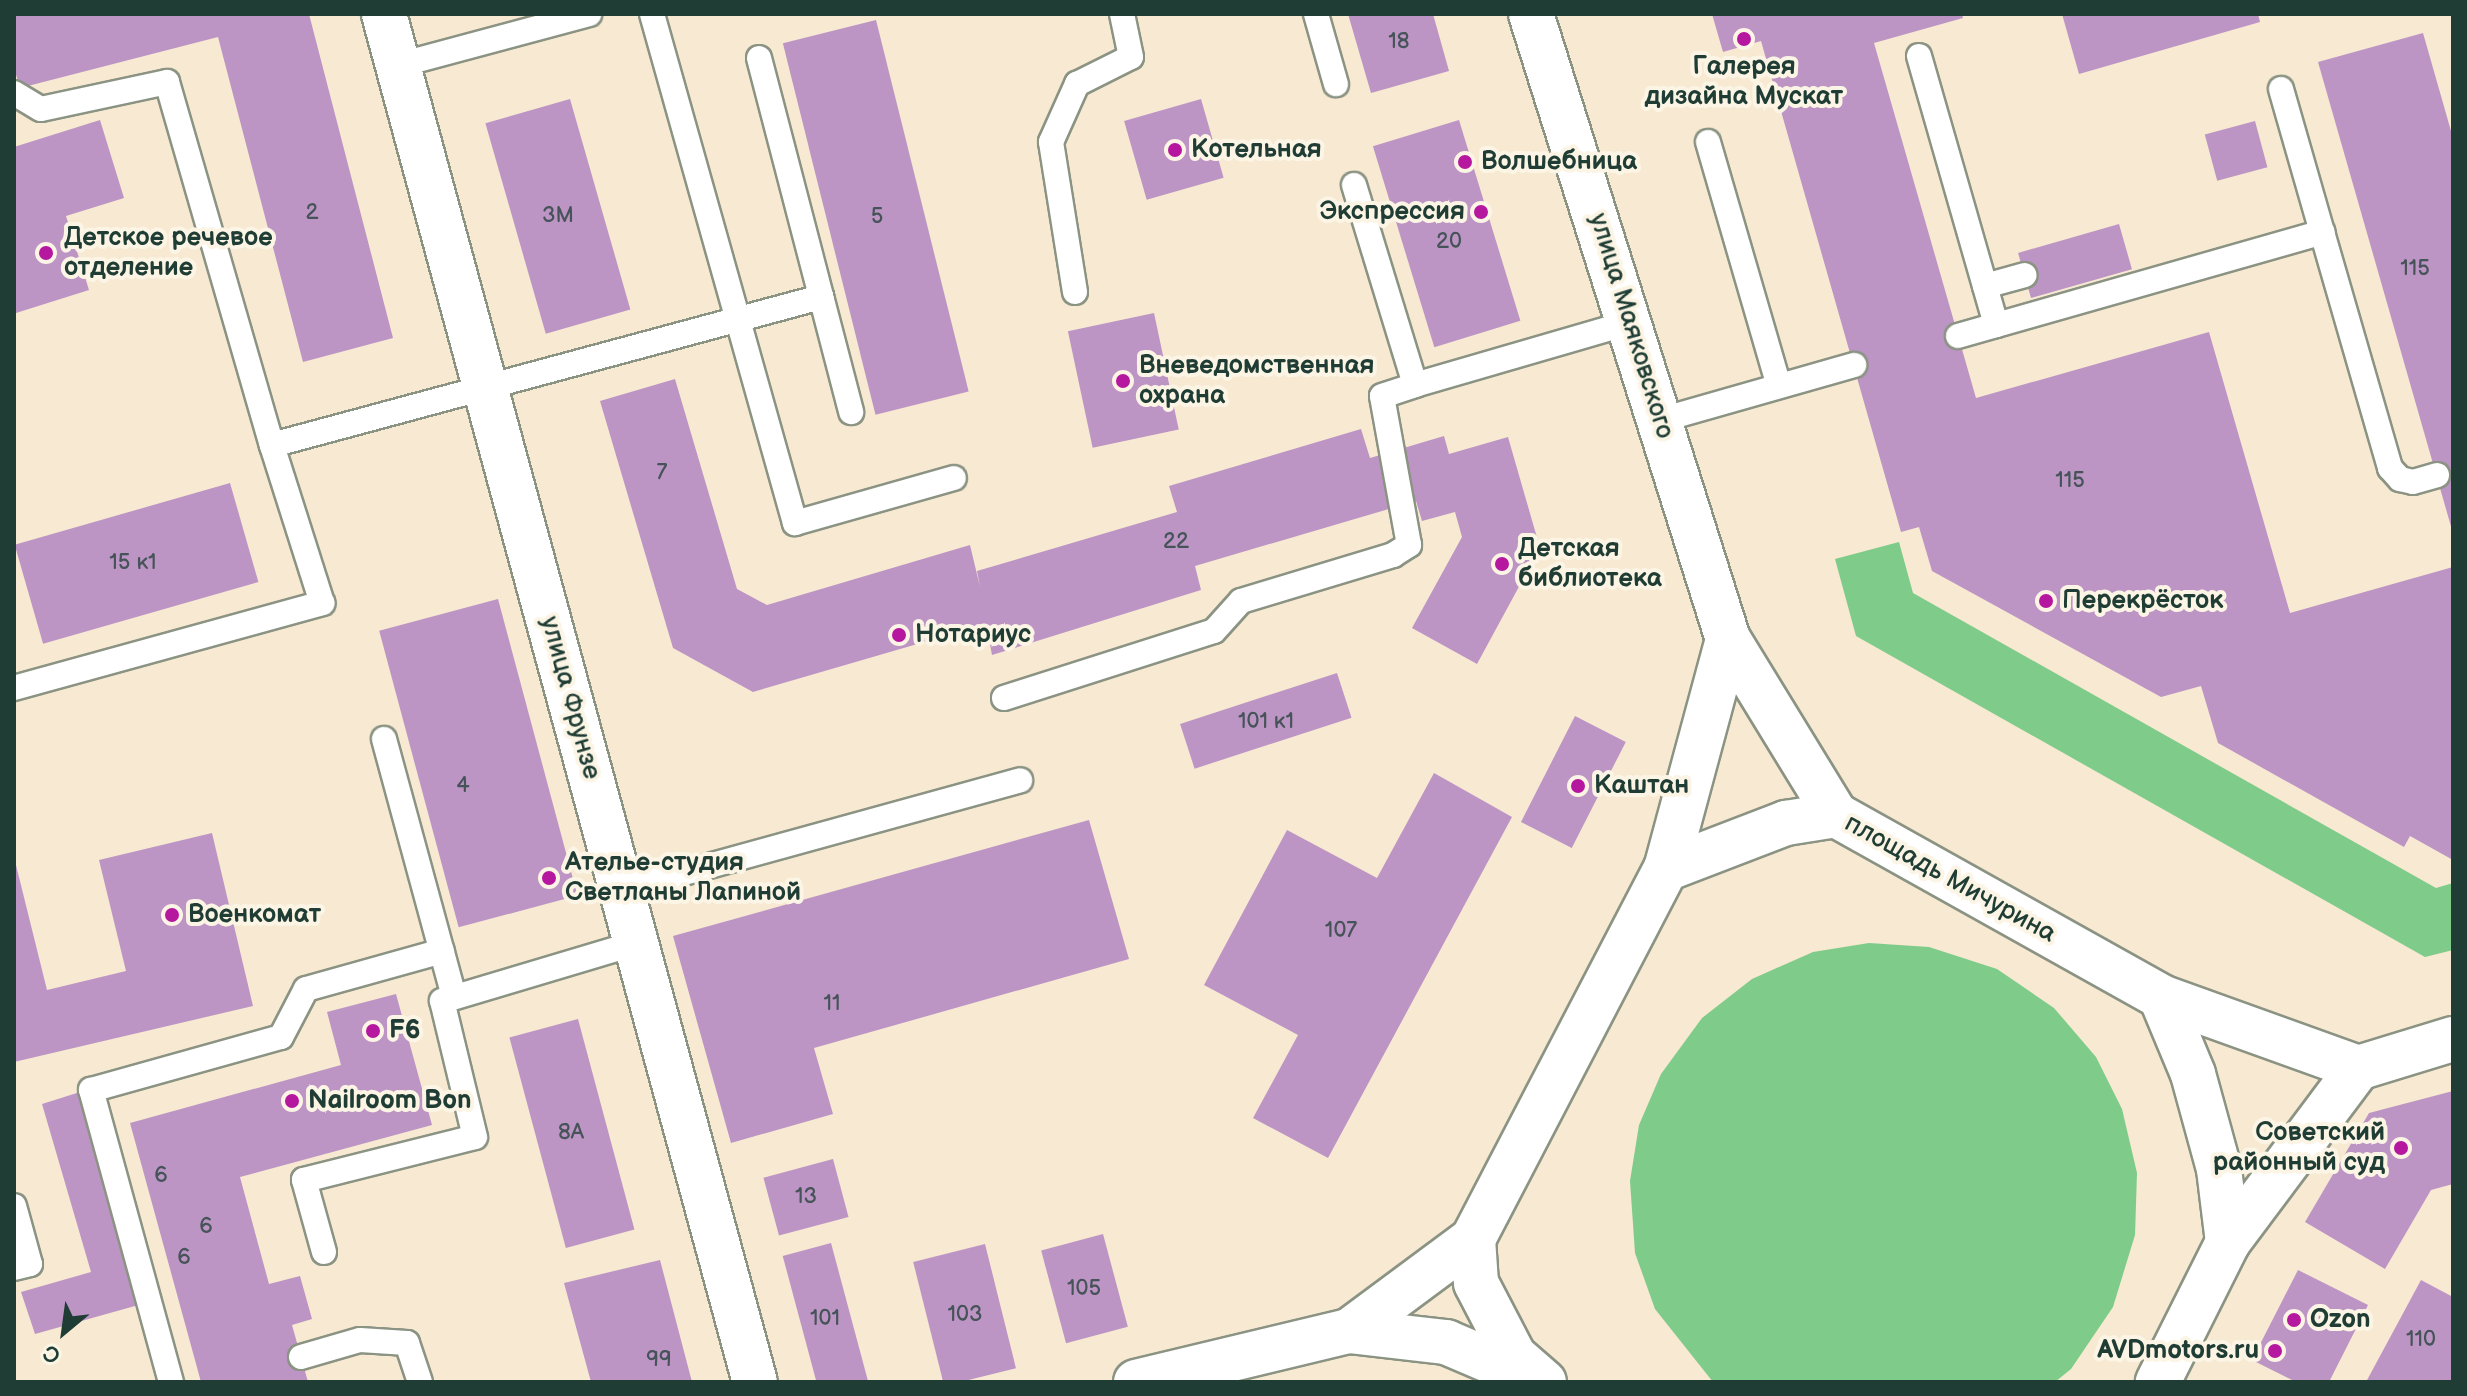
<!DOCTYPE html>
<html>
<head>
<meta charset="utf-8">
<style>
  body { margin:0 }
  #map { position:relative; width:2467px; height:1396px; overflow:hidden; background:#f7e9d2; font-family:"Balsamiq Sans",sans-serif }
  div>[style] { position:absolute }
  .green>* { inset:0; background:#7fcb8a }
  .building>* { inset:0; background:#bc95c5; transform-origin:0 0 }
  .roads { filter:drop-shadow(2px 0 #8b9383) drop-shadow(-2px 0 #8b9383) drop-shadow(0 2px #8b9383) drop-shadow(0 -2px #8b9383) }
  .service>* { height:24px; margin:-12px; padding:0 12px; transform-origin:12px; border-radius:12px; background:#fff }
  .minor>* { height:44px; margin:-22px; padding:0 22px; transform-origin:22px; border-radius:22px; background:#fff }
  .tertiary>* { height:44px; margin:-22px; padding:0 22px; transform-origin:22px; border-radius:22px; background:#fff }
  .dots>* { width:22px; height:22px; translate:-50% -50%; box-sizing:border-box; border:4px solid #fcf5e5; border-radius:50% }
  span { translate:-50% -50%; white-space:nowrap; text-align:center; line-height:1.15; -webkit-text-stroke:8px #fcf5e5; paint-order:stroke }
  .number-label { font-size:22px; color:#465358 }
  .number-label span { -webkit-text-stroke-width:0 }
  .poi-label { font-size:26px; color:#1f3d34; font-weight:700 }
  .left { translate:0 -50%; text-align:left }
  .right { translate:-100% -50%; text-align:right }
  .street-label { font-size:26px; color:#1f3d34 }
  .frame { position:absolute; inset:0; border:16px solid #1f3d34; pointer-events:none }
  .north { position:absolute; left:24px; top:1292px; width:80px; height:80px; -webkit-text-stroke:6px #fcf5e5; paint-order:stroke; rotate:209deg; font-size:22px; font-weight:700; line-height:32px; text-align:center; color:#1f3d34 }
  .north::after { content:''; display:block; margin:auto; width:28px; height:36px; background:#1f3d34; clip-path:polygon(50% 0,100% 100%,50% 72%,0 100%) }
</style>
</head>
<body>
<div id="map">
  <div class="green">
    <i style="clip-path:polygon(1899px 542px,1913px 593px,2436px 888px,2453px 883px,2453px 950px,2425px 957px,1856px 636px,1835px 559px)"></i>
    <i style="clip-path:polygon(1869px 943px,1929px 947px,1997px 969px,2054px 1008px,2096px 1057px,2122px 1109px,2137px 1173px,2135px 1235px,2113px 1307px,2071px 1369px,2055px 1382px,1713px 1382px,1655px 1309px,1635px 1253px,1630px 1181px,1639px 1125px,1661px 1074px,1702px 1018px,1752px 979px,1813px 952px)"></i>
  </div>
  <div class="building">
    <i style="clip-path:polygon(14px 14px,309px 14px,393px 338px,303px 362px,218px 37px,20px 88px,14px 68px)"></i>
    <i style="clip-path:polygon(1348px 14px,1433px 14px,1449px 71px,1371px 93px)"></i>
    <i style="clip-path:polygon(1712px 14px,1962px 14px,1963px 18px,1874px 43px,1976px 398px,2209px 332px,2290px 613px,2453px 567px,2453px 860px,2410px 836px,2404px 847px,2218px 743px,2201px 686px,2161px 697px,1932px 571px,1919px 527px,1901px 532px,1761px 41px,1723px 52px)"></i>
    <i style="clip-path:polygon(2062px 14px,2258px 14px,2260px 22px,2079px 74px)"></i>
    <i style="left:876px;top:20px;width:383px;height:96px;rotate:76deg"></i>
    <i style="clip-path:polygon(2423px 33px,2453px 138px,2452px 530px,2318px 62px)"></i>
    <i style="left:570px;top:99px;width:219px;height:88px;rotate:74deg"></i>
    <i style="left:1201px;top:99px;width:82px;height:80px;rotate:74deg"></i>
    <i style="clip-path:polygon(100px 120px,124px 198px,66px 216px,89px 290px,16px 313px,14px 147px)"></i>
    <i style="left:1459px;top:120px;width:210px;height:90px;rotate:73deg"></i>
    <i style="left:2255px;top:121px;width:48px;height:52px;rotate:75deg"></i>
    <i style="left:2119px;top:224px;width:47px;height:105px;rotate:74deg"></i>
    <i style="left:1154px;top:313px;width:119px;height:88px;rotate:78deg"></i>
    <i style="clip-path:polygon(675px 379px,737px 589px,767px 605px,970px 545px,980px 587px,977px 571px,1177px 512px,1169px 486px,1361px 429px,1370px 458px,1444px 436px,1449px 454px,1508px 437px,1540px 548px,1477px 664px,1412px 628px,1462px 537px,1455px 512px,1422px 521px,1416px 501px,1195px 566px,1201px 590px,992px 655px,986px 624px,753px 692px,673px 648px,600px 401px)"></i>
    <i style="left:230px;top:483px;width:103px;height:224px;rotate:74deg"></i>
    <i style="left:498px;top:599px;width:307px;height:123px;rotate:75deg"></i>
    <i style="left:1337px;top:673px;width:47px;height:165px;rotate:72deg"></i>
    <i style="left:1575px;top:716px;width:57px;height:119px;rotate:27deg"></i>
    <i style="clip-path:polygon(1434px 773px,1512px 817px,1328px 1158px,1253px 1118px,1298px 1035px,1204px 985px,1287px 830px,1377px 878px)"></i>
    <i style="clip-path:polygon(1089px 820px,1129px 959px,814px 1048px,833px 1114px,731px 1143px,673px 936px)"></i>
    <i style="clip-path:polygon(212px 833px,253px 1006px,14px 1062px,14px 857px,47px 990px,126px 971px,99px 860px)"></i>
    <i style="clip-path:polygon(396px 994px,432px 1125px,240px 1177px,269px 1284px,300px 1276px,312px 1319px,292px 1325px,308px 1382px,201px 1382px,130px 1123px,341px 1065px,327px 1012px)"></i>
    <i style="left:578px;top:1019px;width:218px;height:71px;rotate:75deg"></i>
    <i style="clip-path:polygon(2453px 1091px,2453px 1184px,2431px 1190px,2385px 1269px,2305px 1222px,2369px 1113px)"></i>
    <i style="clip-path:polygon(80px 1092px,142px 1304px,35px 1334px,21px 1292px,91px 1272px,42px 1104px)"></i>
    <i style="left:833px;top:1159px;width:60px;height:72px;rotate:75deg"></i>
    <i style="left:1103px;top:1234px;width:96px;height:64px;rotate:75deg"></i>
    <i style="left:831px;top:1243px;width:144px;height:50px;rotate:75deg"></i>
    <i style="left:985px;top:1244px;width:128px;height:74px;rotate:76deg"></i>
    <i style="clip-path:polygon(660px 1260px,692px 1382px,591px 1382px,564px 1283px)"></i>
    <i style="clip-path:polygon(2298px 1270px,2368px 1305px,2329px 1382px,2296px 1382px,2252px 1360px)"></i>
    <i style="clip-path:polygon(2421px 1280px,2453px 1297px,2453px 1382px,2366px 1382px)"></i>
  </div>
  <div class="roads">
    <div class="service">
      <i style="left:652px;top:14px;width:529px;rotate:74.31deg"></i>
      <i style="left:795px;top:523px;width:165px;rotate:-15.8deg"></i>
      <i style="left:1316px;top:14px;width:73px;rotate:74.1deg"></i>
      <i style="left:1919px;top:56px;width:280px;rotate:74deg"></i>
      <i style="left:759px;top:58px;width:366px;rotate:75.4deg"></i>
      <i style="left:399px;top:65px;width:197px;rotate:-15deg"></i>
      <i style="left:2281px;top:89px;width:149px;rotate:74deg"></i>
      <i style="left:14px;top:93px;width:31px;rotate:31deg"></i>
      <i style="left:41px;top:109px;width:129px;rotate:-12.1deg"></i>
      <i style="left:167px;top:82px;width:378px;rotate:73.9deg"></i>
      <i style="left:1708px;top:142px;width:254px;rotate:73.8deg"></i>
      <i style="left:1354px;top:185px;width:209px;rotate:73deg"></i>
      <i style="left:1415px;top:385px;width:226px;rotate:-16.2deg"></i>
      <i style="left:1985px;top:286px;width:41px;rotate:-15.4deg"></i>
      <i style="left:1075px;top:292px;width:152px;rotate:-99.1deg"></i>
      <i style="left:1051px;top:142px;width:64px;rotate:-65.9deg"></i>
      <i style="left:1077px;top:84px;width:60px;rotate:-26.6deg"></i>
      <i style="left:1131px;top:57px;width:44px;rotate:-101.8deg"></i>
      <i style="left:1958px;top:336px;width:379px;rotate:-15.9deg"></i>
      <i style="left:2322px;top:232px;width:246px;rotate:73.9deg"></i>
      <i style="left:2390px;top:468px;width:15px;rotate:48deg"></i>
      <i style="left:2400px;top:479px;width:13px;rotate:13deg"></i>
      <i style="left:2413px;top:482px;width:25px;rotate:-16deg"></i>
      <i style="left:1661px;top:420px;width:201px;rotate:-15.9deg"></i>
      <i style="left:14px;top:688px;width:320px;rotate:-15.4deg"></i>
      <i style="left:322px;top:603px;width:166px;rotate:-107.6deg"></i>
      <i style="left:272px;top:445px;width:569px;rotate:-15.09deg"></i>
      <i style="left:1004px;top:698px;width:220px;rotate:-17.7deg"></i>
      <i style="left:1214px;top:631px;width:40px;rotate:-48deg"></i>
      <i style="left:1241px;top:601px;width:159px;rotate:-16.8deg"></i>
      <i style="left:1393px;top:555px;width:19px;rotate:-32deg"></i>
      <i style="left:1409px;top:545px;width:151px;rotate:-100.3deg"></i>
      <i style="left:1382px;top:396px;width:35px;rotate:-18deg"></i>
      <i style="left:384px;top:739px;width:267px;rotate:74.8deg"></i>
      <i style="left:622px;top:890px;width:413px;rotate:-15.4deg"></i>
      <i style="left:14px;top:1206px;width:60px;rotate:74.6deg"></i>
      <i style="left:30px;top:1264px;width:16px;rotate:166deg"></i>
      <i style="left:324px;top:1252px;width:75px;rotate:-105.5deg"></i>
      <i style="left:304px;top:1180px;width:176px;rotate:-14.1deg"></i>
      <i style="left:475px;top:1137px;width:140px;rotate:-103.6deg"></i>
      <i style="left:442px;top:1001px;width:203px;rotate:-16.6deg"></i>
      <i style="left:301px;top:1357px;width:61px;rotate:-16.1deg"></i>
      <i style="left:360px;top:1340px;width:47px;rotate:3.7deg"></i>
      <i style="left:407px;top:1343px;width:41px;rotate:71.6deg"></i>
      <i style="left:171px;top:1382px;width:303px;rotate:-105.3deg"></i>
      <i style="left:91px;top:1090px;width:197px;rotate:-15.6deg"></i>
      <i style="left:281px;top:1037px;width:54px;rotate:-62.5deg"></i>
      <i style="left:306px;top:989px;width:141px;rotate:-15.6deg"></i>
    </div>
    <div class="minor">
      <i style="left:384px;top:14px;width:1417px;rotate:74.83deg"></i>
      <i style="left:2161px;top:997px;width:209px;rotate:19.8deg"></i>
      <i style="left:2358px;top:1068px;width:99px;rotate:-17deg"></i>
      <i style="left:2228px;top:1242px;width:217px;rotate:-53.2deg"></i>
      <i style="left:1349px;top:1331px;width:154px;rotate:-36.6deg"></i>
      <i style="left:1136px;top:1382px;width:219px;rotate:-13.5deg"></i>
      <i style="left:1349px;top:1331px;width:98px;rotate:6.5deg"></i>
      <i style="left:1446px;top:1342px;width:102px;rotate:23.1deg"></i>
    </div>
    <div class="tertiary">
      <i style="left:1531px;top:14px;width:655px;rotate:72.51deg"></i>
      <i style="left:1728px;top:639px;width:206px;rotate:58.5deg"></i>
      <i style="left:1666px;top:869px;width:129px;rotate:-21deg"></i>
      <i style="left:1786px;top:823px;width:51px;rotate:-9.1deg"></i>
      <i style="left:1836px;top:815px;width:372px;rotate:29.2deg"></i>
      <i style="left:2161px;top:997px;width:83px;rotate:67.4deg"></i>
      <i style="left:2193px;top:1074px;width:98px;rotate:74.7deg"></i>
      <i style="left:2219px;top:1169px;width:74px;rotate:83deg"></i>
      <i style="left:2228px;top:1242px;width:157px;rotate:116.6deg"></i>
      <i style="left:1544px;top:1382px;width:40px;rotate:-139deg"></i>
      <i style="left:1514px;top:1356px;width:82px;rotate:-117.5deg"></i>
      <i style="left:1476px;top:1283px;width:44px;rotate:-93.9deg"></i>
      <i style="left:1473px;top:1239px;width:417px;rotate:-62.5deg"></i>
      <i style="left:1666px;top:869px;width:238px;rotate:-74.9deg"></i>
    </div>
  </div>
  <div class="dots">
    <i style="left:1744px;top:39px;background:#b5179e"></i>
    <i style="left:1175px;top:150px;background:#b5179e"></i>
    <i style="left:1465px;top:162px;background:#b5179e"></i>
    <i style="left:1481px;top:212px;background:#b5179e"></i>
    <i style="left:46px;top:253px;background:#b5179e"></i>
    <i style="left:1123px;top:381px;background:#b5179e"></i>
    <i style="left:1502px;top:564px;background:#b5179e"></i>
    <i style="left:2046px;top:601px;background:#b5179e"></i>
    <i style="left:899px;top:635px;background:#b5179e"></i>
    <i style="left:1578px;top:786px;background:#b5179e"></i>
    <i style="left:549px;top:878px;background:#b5179e"></i>
    <i style="left:172px;top:915px;background:#b5179e"></i>
    <i style="left:373px;top:1031px;background:#b5179e"></i>
    <i style="left:292px;top:1101px;background:#b5179e"></i>
    <i style="left:2401px;top:1148px;background:#b5179e"></i>
    <i style="left:2294px;top:1320px;background:#b5179e"></i>
    <i style="left:2275px;top:1351px;background:#b5179e"></i>
  </div>
  <div class="number-label">
    <span style="left:1399px;top:42px">18</span>
    <span style="left:312px;top:213px">2</span>
    <span style="left:558px;top:216px">3М</span>
    <span style="left:877px;top:217px">5</span>
    <span style="left:1449px;top:242px">20</span>
    <span style="left:2415px;top:269px">115</span>
    <span style="left:662px;top:473px">7</span>
    <span style="left:2070px;top:481px">115</span>
    <span style="left:1176px;top:542px">22</span>
    <span style="left:133px;top:563px">15 к1</span>
    <span style="left:1266px;top:722px">101 к1</span>
    <span style="left:463px;top:786px">4</span>
    <span style="left:1341px;top:931px">107</span>
    <span style="left:832px;top:1004px">11</span>
    <span style="left:571px;top:1133px">8А</span>
    <span style="left:161px;top:1176px">6</span>
    <span style="left:806px;top:1197px">13</span>
    <span style="left:206px;top:1227px">6</span>
    <span style="left:184px;top:1258px">6</span>
    <span style="left:1084px;top:1289px">105</span>
    <span style="left:965px;top:1315px">103</span>
    <span style="left:825px;top:1319px">101</span>
    <span style="left:2421px;top:1340px">110</span>
    <span style="left:659px;top:1360px">99</span>
  </div>
  <div class="poi-label">
    <span style="left:1744px;top:82px">Галерея<br>дизайна Мускат</span>
    <span class="left" style="left:1191px;top:150px">Котельная</span>
    <span class="left" style="left:1481px;top:162px">Волшебница</span>
    <span class="right" style="left:1465px;top:212px">Экспрессия</span>
    <span class="left" style="left:64px;top:253px">Детское речевое<br>отделение</span>
    <span class="left" style="left:1139px;top:381px">Вневедомственная<br>охрана</span>
    <span class="left" style="left:1518px;top:564px">Детская<br>библиотека</span>
    <span class="left" style="left:2062px;top:601px">Перекрёсток</span>
    <span class="left" style="left:915px;top:635px">Нотариус</span>
    <span class="left" style="left:1594px;top:786px">Каштан</span>
    <span class="left" style="left:565px;top:878px">Ателье-студия<br>Светланы Лапиной</span>
    <span class="left" style="left:188px;top:915px">Военкомат</span>
    <span class="left" style="left:389px;top:1031px">F6</span>
    <span class="left" style="left:308px;top:1101px">Nailroom Bon</span>
    <span class="right" style="left:2385px;top:1148px">Советский<br>районный суд</span>
    <span class="left" style="left:2310px;top:1320px">Ozon</span>
    <span class="right" style="left:2259px;top:1351px">AVDmotors.ru</span>
  </div>
  <div class="street-label">
    <span style="left:1631px;top:326px;rotate:73deg">улица Маяковского</span>
    <span style="left:570px;top:698px;rotate:75deg">улица Фрунзе</span>
    <span style="left:1950px;top:879px;rotate:29deg">площадь Мичурина</span>
  </div>
  <div class="frame"></div>
  <div class="north">С</div>
</div>
</body>
</html>
